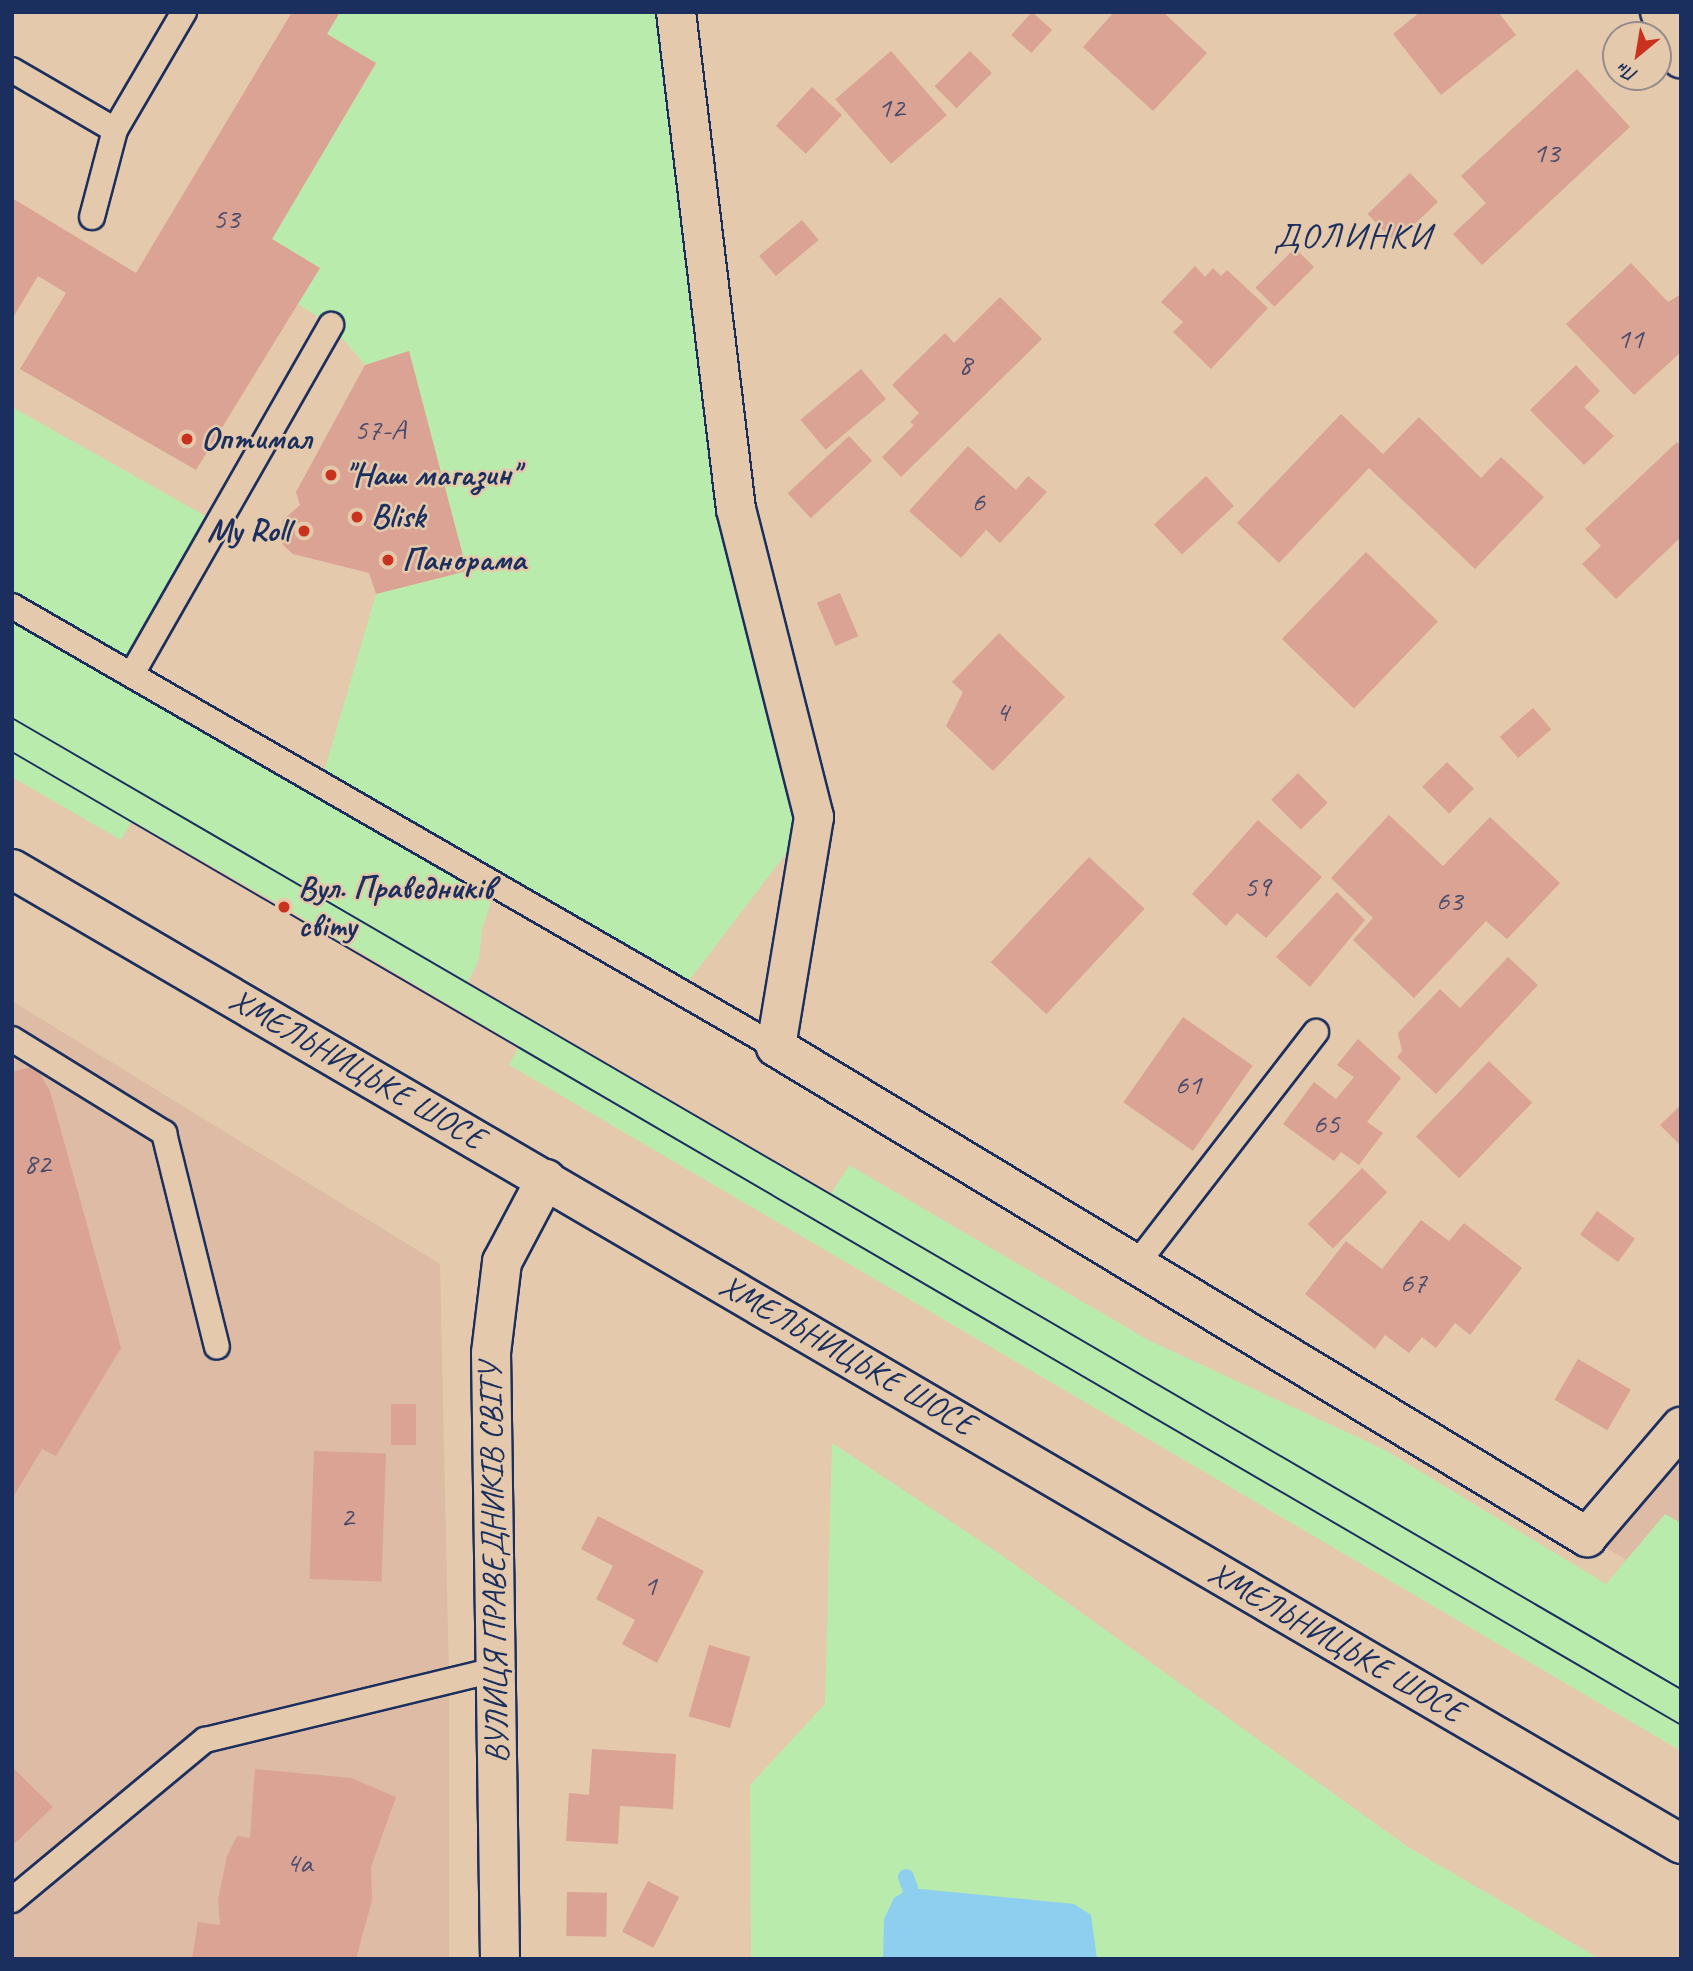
<!DOCTYPE html>
<html>
<head>
<meta charset="utf-8">
<style>
  body { margin:0 }
  #map { position:relative; width:1693px; height:1971px; overflow:hidden; background:#e5c9ac; font-family:Caveat,sans-serif }
  div>[style] { position:absolute }
  .built>* { inset:0; background:#debba4 }
  .green>* { inset:0; background:#b9ecac }
  .water>* { inset:0; background:#8eceef }
  .stream>* { height:16px; margin:-8px; padding:0 8px; transform-origin:8px; border-radius:8px; background:#8eceef }
  .building>* { inset:0; background:#daa394; transform-origin:0 0 }
  .roads { filter:drop-shadow(2px 0 #1b2f5e) drop-shadow(-2px 0 #1b2f5e) drop-shadow(0 2px #1b2f5e) drop-shadow(0 -2px #1b2f5e) }
  .service>* { height:24px; margin:-12px; padding:0 12px; transform-origin:12px; border-radius:12px; background:#e5c9ac }
  .minor>* { height:38px; margin:-19px; padding:0 19px; transform-origin:19px; border-radius:19px; background:#e5c9ac }
  .secondary>* { height:38px; margin:-19px; padding:0 19px; transform-origin:19px; border-radius:19px; background:#e5c9ac }
  .primary>* { height:38px; margin:-19px; padding:0 19px; transform-origin:19px; border-radius:19px; background:#e5c9ac }
  .tram>* { height:2px; margin:-1px; padding:0 1px; transform-origin:1px; border-radius:1px; background:#1b2f5e }
  .dots>* { width:19px; height:19px; translate:-50% -50%; box-sizing:border-box; border:4px solid #e5c9ac; border-radius:50% }
  span { translate:-50% -50%; white-space:nowrap; text-align:center; line-height:1.15; -webkit-text-stroke:5px #e5c9ac; paint-order:stroke }
  .number-label { font-size:30px; color:#4b4c6c }
  .number-label span { -webkit-text-stroke-width:0 }
  .poi-label { font-size:33px; color:#1b2f5e; font-weight:700 }
  .left { translate:0 -50%; text-align:left }
  .right { translate:-100% -50%; text-align:right }
  .street-label { font-size:33px; color:#1b2f5e }
  .neighbourhood-label { font-size:35px; color:#1b2f5e; letter-spacing:2px }
  .frame { position:absolute; inset:0; border:14px solid #1b2f5e; pointer-events:none }
  .north { position:absolute; left:1602px; top:21px; width:70px; height:70px; box-sizing:border-box; background:#e5c9ac; border:2px solid #948b8d; border-radius:50%; rotate:210deg; font-size:19px; font-weight:700; line-height:28px; text-align:center; color:#1b2f5e }
  .north::after { content:''; display:block; margin:auto; width:24px; height:32px; background:#c8321e; clip-path:polygon(50% 0,100% 100%,50% 72%,0 100%) }
</style>
</head>
<body>
<div id="map">
  <div class="built">
    <i style="clip-path:polygon(12px 1001px,440px 1264px,449px 1679px,449px 1959px,12px 1959px)"></i>
    <i style="clip-path:polygon(1681px 1427px,1681px 1591px,1587px 1537px)"></i>
  </div>
  <div class="green">
    <i style="clip-path:polygon(340px 12px,676px 12px,736px 509px,814px 817px,681px 991px,497px 884px,482px 929px,479px 959px,468px 983px,831px 1194px,849px 1165px,1148px 1340px,1385px 1450px,1606px 1584px,1665px 1514px,1681px 1523px,1681px 1751px,509px 1065px,519px 1046px,284px 907px,132px 821px,121px 840px,12px 777px,12px 407px,218px 523px,132px 674px,321px 782px,376px 594px,467px 571px,409px 351px,365px 365px,331px 325px,298px 304px,320px 268px,272px 239px,376px 64px,327px 34px)"></i>
    <i style="clip-path:polygon(832px 1443px,997px 1552px,1408px 1847px,1600px 1959px,751px 1959px,750px 1785px,825px 1704px)"></i>
  </div>
  <div class="water">
    <i style="clip-path:polygon(910px 1888px,1074px 1904px,1091px 1915px,1097px 1959px,883px 1959px,884px 1919px,894px 1898px)"></i>
  </div>
  <div class="stream">
    <i style="left:906px;top:1877px;width:12px;rotate:70deg"></i>
  </div>
  <div class="building">
    <i style="clip-path:polygon(292px 12px,340px 12px,327px 34px,376px 63px,272px 239px,320px 268px,196px 470px,20px 369px,66px 293px,38px 276px,12px 319px,12px 198px,136px 273px)"></i>
    <i style="left:1032px;top:12px;width:27px;height:31px;rotate:42deg"></i>
    <i style="clip-path:polygon(1114px 12px,1163px 12px,1207px 53px,1153px 111px,1083px 47px)"></i>
    <i style="clip-path:polygon(1420px 12px,1498px 12px,1516px 35px,1441px 95px,1393px 34px)"></i>
    <i style="left:891px;top:51px;width:85px;height:74px;rotate:49deg"></i>
    <i style="left:970px;top:51px;width:31px;height:50px;rotate:45deg"></i>
    <i style="clip-path:polygon(1577px 69px,1630px 127px,1482px 265px,1453px 234px,1486px 203px,1461px 176px)"></i>
    <i style="left:812px;top:87px;width:41px;height:53px;rotate:43deg"></i>
    <i style="left:1410px;top:173px;width:40px;height:59px;rotate:46deg"></i>
    <i style="left:802px;top:220px;width:26px;height:56px;rotate:50deg"></i>
    <i style="left:1295px;top:248px;width:27px;height:56px;rotate:45deg"></i>
    <i style="clip-path:polygon(1631px 263px,1668px 302px,1681px 294px,1681px 352px,1634px 395px,1566px 324px)"></i>
    <i style="clip-path:polygon(1195px 266px,1205px 277px,1213px 268px,1221px 276px,1227px 270px,1268px 308px,1211px 369px,1173px 332px,1183px 322px,1161px 302px)"></i>
    <i style="clip-path:polygon(1000px 297px,1042px 339px,901px 477px,882px 457px,914px 425px,910px 422px,919px 413px,892px 385px,945px 333px,954px 343px)"></i>
    <i style="clip-path:polygon(409px 351px,467px 571px,376px 594px,369px 573px,293px 554px,283px 545px,281px 533px,283px 520px,300px 505px,296px 492px,365px 365px)"></i>
    <i style="clip-path:polygon(1576px 365px,1600px 391px,1584px 407px,1614px 436px,1584px 465px,1530px 410px)"></i>
    <i style="left:861px;top:369px;width:39px;height:79px;rotate:50deg"></i>
    <i style="clip-path:polygon(1341px 414px,1383px 454px,1419px 417px,1481px 478px,1501px 457px,1544px 497px,1475px 569px,1369px 468px,1279px 563px,1237px 523px)"></i>
    <i style="left:849px;top:436px;width:34px;height:84px;rotate:47deg"></i>
    <i style="clip-path:polygon(1677px 442px,1681px 446px,1681px 537px,1616px 599px,1582px 564px,1601px 546px,1585px 529px)"></i>
    <i style="clip-path:polygon(968px 446px,1016px 490px,1028px 476px,1047px 492px,1000px 543px,986px 530px,961px 558px,909px 511px)"></i>
    <i style="left:1206px;top:476px;width:41px;height:71px;rotate:47deg"></i>
    <i style="left:1366px;top:552px;width:100px;height:121px;rotate:44deg"></i>
    <i style="left:840px;top:593px;width:47px;height:25px;rotate:67deg"></i>
    <i style="clip-path:polygon(999px 633px,1065px 697px,993px 771px,946px 726px,963px 692px,952px 682px)"></i>
    <i style="left:1533px;top:708px;width:28px;height:44px;rotate:49deg"></i>
    <i style="left:1447px;top:762px;width:38px;height:35px;rotate:45deg"></i>
    <i style="left:1298px;top:773px;width:42px;height:38px;rotate:45deg"></i>
    <i style="clip-path:polygon(1389px 815px,1443px 866px,1490px 817px,1560px 883px,1507px 939px,1486px 921px,1414px 998px,1353px 940px,1373px 918px,1331px 878px)"></i>
    <i style="clip-path:polygon(1258px 820px,1322px 877px,1266px 938px,1237px 913px,1226px 926px,1192px 894px)"></i>
    <i style="left:1089px;top:857px;width:76px;height:144px;rotate:43deg"></i>
    <i style="clip-path:polygon(1337px 892px,1365px 920px,1310px 987px,1276px 957px)"></i>
    <i style="clip-path:polygon(1508px 957px,1538px 985px,1436px 1094px,1397px 1057px,1402px 1051px,1398px 1033px,1440px 989px,1460px 1008px)"></i>
    <i style="left:1183px;top:1017px;width:85px;height:104px;rotate:35deg"></i>
    <i style="clip-path:polygon(1358px 1039px,1401px 1078px,1367px 1122px,1383px 1133px,1359px 1165px,1341px 1152px,1334px 1161px,1283px 1124px,1314px 1082px,1336px 1099px,1354px 1077px,1337px 1065px)"></i>
    <i style="left:1489px;top:1061px;width:60px;height:105px;rotate:44deg"></i>
    <i style="clip-path:polygon(35px 1066px,50px 1091px,121px 1348px,56px 1456px,42px 1449px,12px 1499px,12px 1072px)"></i>
    <i style="clip-path:polygon(1681px 1105px,1681px 1146px,1660px 1125px)"></i>
    <i style="left:1362px;top:1168px;width:35px;height:78px;rotate:44deg"></i>
    <i style="left:1597px;top:1211px;width:47px;height:29px;rotate:36deg"></i>
    <i style="clip-path:polygon(1421px 1220px,1449px 1241px,1464px 1223px,1522px 1268px,1470px 1335px,1455px 1323px,1436px 1348px,1422px 1337px,1409px 1353px,1385px 1335px,1375px 1349px,1305px 1294px,1346px 1241px,1382px 1269px)"></i>
    <i style="left:1578px;top:1359px;width:61px;height:47px;rotate:30deg"></i>
    <i style="left:391px;top:1404px;width:25px;height:41px"></i>
    <i style="left:314px;top:1451px;width:72px;height:128px;rotate:2deg"></i>
    <i style="clip-path:polygon(598px 1516px,704px 1571px,657px 1663px,622px 1644px,635px 1620px,596px 1599px,613px 1566px,581px 1549px)"></i>
    <i style="left:709px;top:1645px;width:43px;height:74px;rotate:16deg"></i>
    <i style="clip-path:polygon(592px 1749px,676px 1754px,673px 1809px,620px 1806px,618px 1844px,566px 1841px,569px 1793px,589px 1795px)"></i>
    <i style="clip-path:polygon(12px 1767px,53px 1807px,12px 1846px)"></i>
    <i style="clip-path:polygon(255px 1769px,351px 1778px,396px 1797px,371px 1867px,372px 1900px,356px 1959px,192px 1959px,198px 1922px,220px 1925px,218px 1900px,227px 1856px,237px 1836px,250px 1838px)"></i>
    <i style="left:648px;top:1881px;width:35px;height:57px;rotate:27deg"></i>
    <i style="left:567px;top:1892px;width:40px;height:44px;rotate:1deg"></i>
  </div>
  <div class="roads">
    <div class="service">
      <i style="left:12px;top:70px;width:119px;rotate:30.2deg"></i>
      <i style="left:115px;top:130px;width:137px;rotate:-59.7deg"></i>
      <i style="left:92px;top:217px;width:90px;rotate:-75.2deg"></i>
      <i style="left:12px;top:606px;width:882px;rotate:29.99deg"></i>
      <i style="left:132px;top:674px;width:402px;rotate:-60.3deg"></i>
      <i style="left:12px;top:1039px;width:179px;rotate:31.7deg"></i>
      <i style="left:164px;top:1133px;width:220px;rotate:76.1deg"></i>
      <i style="left:1135px;top:1266px;width:296px;rotate:-52.3deg"></i>
      <i style="left:12px;top:1900px;width:251px;rotate:-39.7deg"></i>
      <i style="left:205px;top:1740px;width:298px;rotate:-13.6deg"></i>
    </div>
    <div class="minor">
      <i style="left:676px;top:12px;width:501px;rotate:83.12deg"></i>
      <i style="left:736px;top:509px;width:318px;rotate:75.8deg"></i>
      <i style="left:814px;top:817px;width:233px;rotate:99.4deg"></i>
      <i style="left:776px;top:1047px;width:948px;rotate:31.14deg"></i>
      <i style="left:1587px;top:1537px;width:145px;rotate:-49.5deg"></i>
      <i style="left:1660px;top:12px;width:51px;rotate:65.5deg"></i>
    </div>
    <div class="secondary">
      <i style="left:500px;top:1959px;width:606px;rotate:-90.85deg"></i>
      <i style="left:491px;top:1353px;width:92px;rotate:-83.1deg"></i>
      <i style="left:502px;top:1262px;width:94px;rotate:-62.1deg"></i>
    </div>
    <div class="primary">
      <i style="left:12px;top:869px;width:1933px;rotate:30.29deg"></i>
    </div>
  </div>
  <div class="tram">
    <i style="left:12px;top:718px;width:1931px;rotate:30.19deg"></i>
    <i style="left:12px;top:752px;width:1932px;rotate:30.24deg"></i>
  </div>
  <div class="dots">
    <i style="left:187px;top:439px;background:#c8321e"></i>
    <i style="left:331px;top:475px;background:#c8321e"></i>
    <i style="left:357px;top:517px;background:#c8321e"></i>
    <i style="left:304px;top:531px;background:#c8321e"></i>
    <i style="left:388px;top:560px;background:#c8321e"></i>
    <i style="left:284px;top:907px;background:#c8321e"></i>
  </div>
  <div class="number-label">
    <span style="left:891px;top:107px">12</span>
    <span style="left:1546px;top:152px">13</span>
    <span style="left:226px;top:218px">53</span>
    <span style="left:1630px;top:338px">11</span>
    <span style="left:965px;top:364px">8</span>
    <span style="left:380px;top:429px">57-А</span>
    <span style="left:978px;top:501px">6</span>
    <span style="left:1002px;top:711px">4</span>
    <span style="left:1257px;top:886px">59</span>
    <span style="left:1449px;top:900px">63</span>
    <span style="left:1188px;top:1084px">61</span>
    <span style="left:1326px;top:1123px">65</span>
    <span style="left:37px;top:1163px">82</span>
    <span style="left:1413px;top:1282px">67</span>
    <span style="left:347px;top:1516px">2</span>
    <span style="left:650px;top:1585px">1</span>
    <span style="left:299px;top:1862px">4а</span>
  </div>
  <div class="poi-label">
    <span class="left" style="left:201px;top:439px">Оптимал</span>
    <span class="left" style="left:345px;top:475px">"Наш магазин"</span>
    <span class="left" style="left:371px;top:517px">Blisk</span>
    <span class="right" style="left:290px;top:531px">My Roll</span>
    <span class="left" style="left:402px;top:560px">Панорама</span>
    <span class="left" style="left:298px;top:907px">Вул. Праведників<br>світу</span>
  </div>
  <div class="street-label">
    <span style="left:357px;top:1069px;rotate:30deg">ХМЕЛЬНИЦЬКЕ ШОСЕ</span>
    <span style="left:847px;top:1355px;rotate:30deg">ХМЕЛЬНИЦЬКЕ ШОСЕ</span>
    <span style="left:494px;top:1563px;rotate:-91deg">ВУЛИЦЯ ПРАВЕДНИКІВ СВІТУ</span>
    <span style="left:1336px;top:1642px;rotate:30deg">ХМЕЛЬНИЦЬКЕ ШОСЕ</span>
  </div>
  <div class="neighbourhood-label">
    <span style="left:1353px;top:236px">ДОЛИНКИ</span>
  </div>
  <div class="frame"></div>
  <div class="north">Пн</div>
</div>
</body>
</html>
